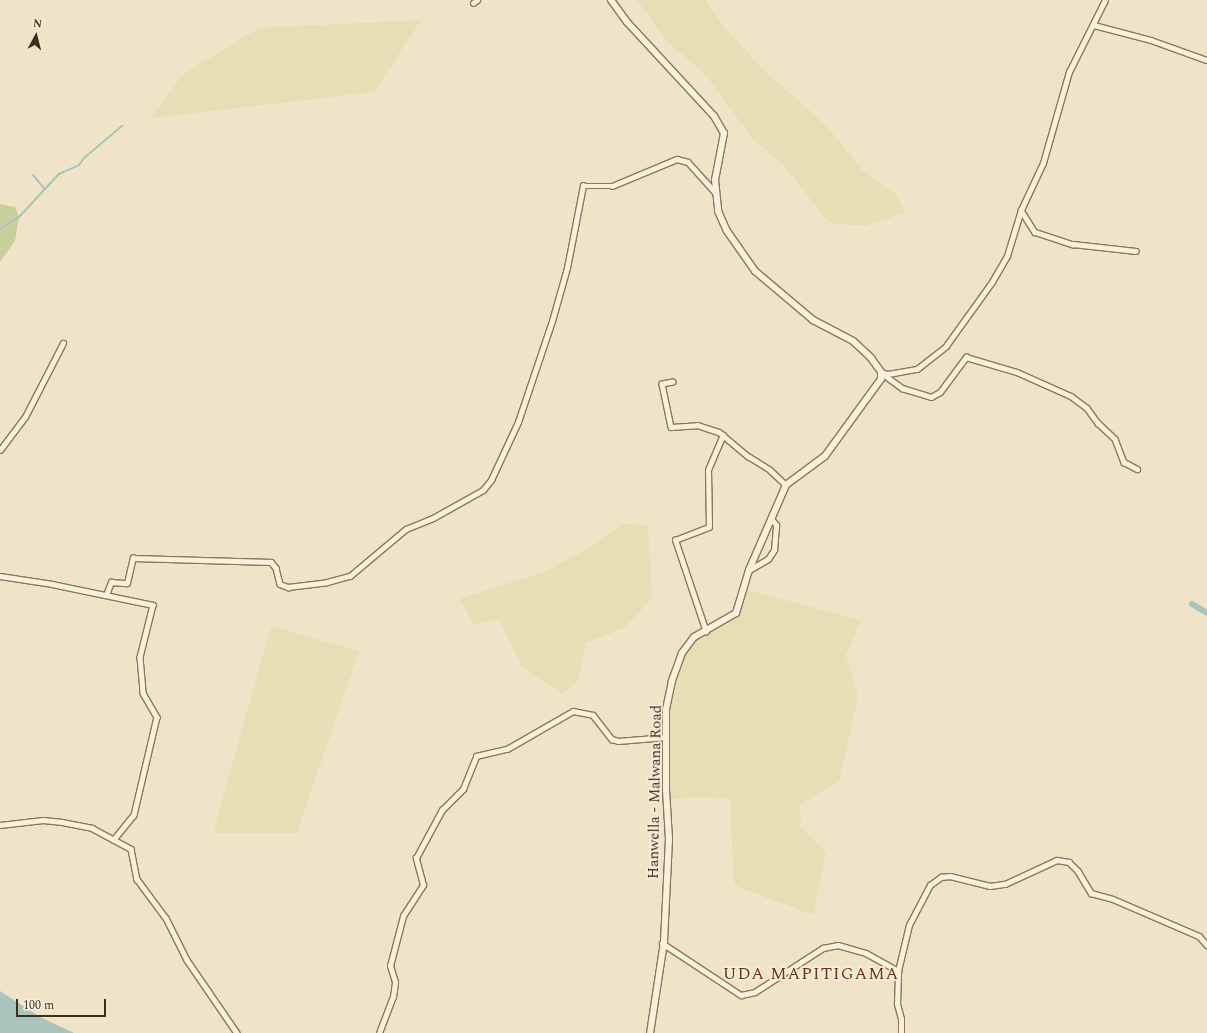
<!DOCTYPE html>
<html>
<head>
<meta charset="utf-8">
<style>
  body { margin:0 }
  #map { position:relative; width:1207px; height:1033px; overflow:hidden; background:#f0e4c8; font-family:Spectral,serif }
  div>[style] { position:absolute }
  .farmland>* { inset:0; background:#e6deb5 }
  .green>* { inset:0; background:#c9cf9b }
  .water>* { inset:0; background:#a9c4bc }
  .stream>* { height:2px; margin:-1px; padding:0 1px; transform-origin:1px; border-radius:1px; background:#a9c4bc }
  .canal>* { height:6px; margin:-3px; padding:0 3px; transform-origin:3px; border-radius:3px; background:#a9c4bc }
  .roads { filter:drop-shadow(1px 0 #8d765c) drop-shadow(-1px 0 #8d765c) drop-shadow(0 1px #8d765c) drop-shadow(0 -1px #8d765c) }
  .minor>* { height:4.5px; margin:-2.25px; padding:0 2.25px; transform-origin:2.25px; border-radius:2.25px; background:#faf1dc }
  .tertiary>* { height:6px; margin:-3px; padding:0 3px; transform-origin:3px; border-radius:3px; background:#faf1dc }
  span { translate:-50% -50%; white-space:nowrap; text-align:center; line-height:1.15; -webkit-text-stroke:3.5px #f7eed8; paint-order:stroke }
  .street-label { font-size:15px; color:#3d2e20 }
  .quarter-label { font-size:17px; color:#6b2e1e; letter-spacing:1px }
  .north { position:absolute; left:16px; top:16px; width:40px; height:40px; -webkit-text-stroke:3px #f7eed8; paint-order:stroke; rotate:7deg; font-size:11px; font-weight:700; line-height:16px; text-align:center; color:#3d2e20 }
  .north::after { content:''; display:block; margin:auto; width:14px; height:18px; background:#3d2e20; clip-path:polygon(50% 0,100% 100%,50% 72%,0 100%) }
  .scale { position:absolute; left:16px; top:999px; width:90px; height:18px; box-sizing:border-box; border:2px solid #3d2e20; border-top:0; padding-left:5px; font-size:12px; line-height:14px; white-space:nowrap; color:#3d2e20; -webkit-text-stroke:3px #f7eed8; paint-order:stroke }
</style>
</head>
<body>
<div id="map">
  <div class="farmland">
    <i style="clip-path:polygon(637px 0,706px 0,724px 27px,765px 71px,827px 126px,863px 171px,897px 195px,906px 212px,865px 226px,829px 223px,785px 167px,752px 138px,704px 73px,667px 42px)"></i>
    <i style="clip-path:polygon(421px 20px,374px 92px,151px 118px,183px 74px,259px 28px)"></i>
    <i style="clip-path:polygon(622px 524px,648px 525px,652px 598px,626px 627px,586px 643px,578px 680px,563px 694px,522px 667px,498px 619px,474px 625px,459px 599px,544px 572px,587px 549px)"></i>
    <i style="clip-path:polygon(748px 590px,861px 620px,846px 655px,858px 697px,839px 781px,800px 805px,801px 827px,826px 853px,813px 915px,734px 885px,730px 800px,710px 797px,669px 799px,670px 711px,675px 681px,684px 655px,696px 640px,739px 615px)"></i>
    <i style="clip-path:polygon(271px 626px,359px 651px,297px 833px,213px 833px)"></i>
  </div>
  <div class="green">
    <i style="clip-path:polygon(0 204px,15px 207px,19px 217px,15px 241px,0 262px)"></i>
  </div>
  <div class="water">
    <i style="clip-path:polygon(0 991px,40px 1017px,74px 1033px,0 1033px)"></i>
  </div>
  <div class="stream">
    <i style="left:33px;top:175px;width:17px;rotate:50deg"></i>
    <i style="left:0;top:229px;width:22px;rotate:-32deg"></i>
    <i style="left:19px;top:217px;width:59px;rotate:-47.1deg"></i>
    <i style="left:59px;top:174px;width:22px;rotate:-24deg"></i>
    <i style="left:79px;top:165px;width:9px;rotate:-54deg"></i>
    <i style="left:84px;top:158px;width:50px;rotate:-40.1deg"></i>
  </div>
  <div class="canal">
    <i style="left:1192px;top:604px;width:17px;rotate:31deg"></i>
  </div>
  <div class="roads">
    <div class="minor">
      <i style="left:473px;top:3px;width:5px;rotate:-37deg"></i>
      <i style="left:1094px;top:25px;width:59px;rotate:14.7deg"></i>
      <i style="left:1151px;top:40px;width:59px;rotate:19.7deg"></i>
      <i style="left:1021px;top:210px;width:26px;rotate:58deg"></i>
      <i style="left:1035px;top:232px;width:40px;rotate:18deg"></i>
      <i style="left:1073px;top:244px;width:63px;rotate:6.3deg"></i>
      <i style="left:881px;top:372px;width:7px;rotate:16deg"></i>
      <i style="left:888px;top:374px;width:29px;rotate:-10deg"></i>
      <i style="left:917px;top:369px;width:37px;rotate:-38deg"></i>
      <i style="left:946px;top:346px;width:79px;rotate:-54.3deg"></i>
      <i style="left:992px;top:282px;width:30px;rotate:-60deg"></i>
      <i style="left:1007px;top:256px;width:48px;rotate:-73.1deg"></i>
      <i style="left:1021px;top:210px;width:52px;rotate:-64.9deg"></i>
      <i style="left:1043px;top:163px;width:95px;rotate:-74.1deg"></i>
      <i style="left:1069px;top:72px;width:80px;rotate:-63.4deg"></i>
      <i style="left:883px;top:374px;width:24px;rotate:36deg"></i>
      <i style="left:902px;top:388px;width:30px;rotate:17deg"></i>
      <i style="left:931px;top:397px;width:10px;rotate:-29deg"></i>
      <i style="left:940px;top:392px;width:44px;rotate:-53.4deg"></i>
      <i style="left:966px;top:357px;width:53px;rotate:16.4deg"></i>
      <i style="left:1017px;top:372px;width:59px;rotate:24deg"></i>
      <i style="left:1071px;top:396px;width:20px;rotate:37deg"></i>
      <i style="left:1087px;top:408px;width:19px;rotate:54deg"></i>
      <i style="left:1098px;top:423px;width:23px;rotate:43deg"></i>
      <i style="left:1115px;top:439px;width:25px;rotate:69deg"></i>
      <i style="left:1124px;top:462px;width:15px;rotate:28deg"></i>
      <i style="left:673px;top:382px;width:11px;rotate:170deg"></i>
      <i style="left:662px;top:384px;width:44px;rotate:78.2deg"></i>
      <i style="left:671px;top:427px;width:26px;rotate:-4deg"></i>
      <i style="left:697px;top:425px;width:23px;rotate:18deg"></i>
      <i style="left:719px;top:432px;width:38px;rotate:40deg"></i>
      <i style="left:748px;top:456px;width:26px;rotate:32deg"></i>
      <i style="left:770px;top:470px;width:22px;rotate:43deg"></i>
      <i style="left:0;top:450px;width:41px;rotate:-52.9deg"></i>
      <i style="left:25px;top:417px;width:83px;rotate:-62.8deg"></i>
      <i style="left:749px;top:570px;width:22px;rotate:-30deg"></i>
      <i style="left:768px;top:559px;width:11px;rotate:-56deg"></i>
      <i style="left:774px;top:550px;width:25px;rotate:-85deg"></i>
      <i style="left:776px;top:525px;width:8px;rotate:-130deg"></i>
      <i style="left:0;top:576px;width:53px;rotate:8.7deg"></i>
      <i style="left:52px;top:584px;width:103px;rotate:11.7deg"></i>
      <i style="left:153px;top:605px;width:54px;rotate:104deg"></i>
      <i style="left:140px;top:657px;width:36px;rotate:85deg"></i>
      <i style="left:143px;top:693px;width:28px;rotate:60deg"></i>
      <i style="left:157px;top:717px;width:101px;rotate:103.2deg"></i>
      <i style="left:134px;top:815px;width:32px;rotate:129deg"></i>
      <i style="left:106px;top:595px;width:14px;rotate:-69deg"></i>
      <i style="left:111px;top:582px;width:16px;rotate:4deg"></i>
      <i style="left:127px;top:583px;width:26px;rotate:-77deg"></i>
      <i style="left:133px;top:558px;width:138px;rotate:1.7deg"></i>
      <i style="left:271px;top:562px;width:8px;rotate:50deg"></i>
      <i style="left:276px;top:568px;width:16px;rotate:76deg"></i>
      <i style="left:280px;top:584px;width:9px;rotate:21deg"></i>
      <i style="left:288px;top:587px;width:39px;rotate:-7deg"></i>
      <i style="left:327px;top:582px;width:24px;rotate:-15deg"></i>
      <i style="left:350px;top:576px;width:73px;rotate:-40deg"></i>
      <i style="left:406px;top:529px;width:29px;rotate:-22deg"></i>
      <i style="left:433px;top:518px;width:57px;rotate:-29.2deg"></i>
      <i style="left:483px;top:490px;width:13px;rotate:-51deg"></i>
      <i style="left:491px;top:480px;width:64px;rotate:-65deg"></i>
      <i style="left:518px;top:422px;width:107px;rotate:-71.4deg"></i>
      <i style="left:552px;top:321px;width:55px;rotate:-74.2deg"></i>
      <i style="left:567px;top:268px;width:84px;rotate:-79deg"></i>
      <i style="left:583px;top:186px;width:29px"></i>
      <i style="left:612px;top:186px;width:70px;rotate:-22.6deg"></i>
      <i style="left:677px;top:159px;width:11px;rotate:15deg"></i>
      <i style="left:688px;top:162px;width:40px;rotate:48deg"></i>
      <i style="left:706px;top:632px;width:97px;rotate:-108.6deg"></i>
      <i style="left:675px;top:540px;width:36px;rotate:-21deg"></i>
      <i style="left:709px;top:527px;width:57px;rotate:-91deg"></i>
      <i style="left:708px;top:470px;width:38px;rotate:-67deg"></i>
      <i style="left:0;top:825px;width:43px;rotate:-6.6deg"></i>
      <i style="left:43px;top:820px;width:19px;rotate:6deg"></i>
      <i style="left:62px;top:822px;width:31px;rotate:11deg"></i>
      <i style="left:92px;top:828px;width:44px;rotate:28.3deg"></i>
      <i style="left:131px;top:849px;width:31px;rotate:79deg"></i>
      <i style="left:137px;top:879px;width:49px;rotate:53.4deg"></i>
      <i style="left:166px;top:918px;width:47px;rotate:63.4deg"></i>
      <i style="left:187px;top:960px;width:88px;rotate:55.6deg"></i>
      <i style="left:662px;top:943px;width:95px;rotate:33.4deg"></i>
      <i style="left:741px;top:995px;width:14px;rotate:-12deg"></i>
      <i style="left:755px;top:992px;width:81px;rotate:-32.9deg"></i>
      <i style="left:823px;top:948px;width:15px;rotate:-11deg"></i>
      <i style="left:838px;top:945px;width:29px;rotate:16deg"></i>
      <i style="left:866px;top:953px;width:37px;rotate:29deg"></i>
      <i style="left:379px;top:1033px;width:39px;rotate:-69deg"></i>
      <i style="left:393px;top:997px;width:15px;rotate:-82deg"></i>
      <i style="left:395px;top:982px;width:17px;rotate:-107deg"></i>
      <i style="left:390px;top:966px;width:52px;rotate:-75.4deg"></i>
      <i style="left:403px;top:916px;width:37px;rotate:-57deg"></i>
      <i style="left:423px;top:885px;width:28px;rotate:-105deg"></i>
      <i style="left:416px;top:858px;width:55px;rotate:-61.6deg"></i>
      <i style="left:442px;top:810px;width:30px;rotate:-45deg"></i>
      <i style="left:463px;top:789px;width:35px;rotate:-68deg"></i>
      <i style="left:476px;top:756px;width:32px;rotate:-13deg"></i>
      <i style="left:507px;top:749px;width:76px;rotate:-29.9deg"></i>
      <i style="left:573px;top:711px;width:20px;rotate:11deg"></i>
      <i style="left:593px;top:715px;width:31px;rotate:52deg"></i>
      <i style="left:612px;top:739px;width:6px;rotate:18deg"></i>
      <i style="left:618px;top:741px;width:48px;rotate:-4.8deg"></i>
      <i style="left:901px;top:1033px;width:14px;rotate:-90deg"></i>
      <i style="left:901px;top:1019px;width:16px;rotate:-105deg"></i>
      <i style="left:897px;top:1004px;width:33px;rotate:-88deg"></i>
      <i style="left:898px;top:971px;width:47px;rotate:-76.6deg"></i>
      <i style="left:909px;top:925px;width:45px;rotate:-62.3deg"></i>
      <i style="left:930px;top:885px;width:14px;rotate:-36deg"></i>
      <i style="left:941px;top:877px;width:9px;rotate:-6deg"></i>
      <i style="left:950px;top:876px;width:41px;rotate:14deg"></i>
      <i style="left:990px;top:886px;width:15px;rotate:-8deg"></i>
      <i style="left:1005px;top:884px;width:57px;rotate:-24.8deg"></i>
      <i style="left:1057px;top:860px;width:12px;rotate:9deg"></i>
      <i style="left:1069px;top:862px;width:13px;rotate:45deg"></i>
      <i style="left:1078px;top:871px;width:26px;rotate:59deg"></i>
      <i style="left:1091px;top:893px;width:23px;rotate:15deg"></i>
      <i style="left:1113px;top:899px;width:94px;rotate:23.3deg"></i>
      <i style="left:1199px;top:936px;width:12px;rotate:48deg"></i>
    </div>
    <div class="tertiary">
      <i style="left:611px;top:0;width:27px;rotate:54deg"></i>
      <i style="left:627px;top:22px;width:128px;rotate:47.2deg"></i>
      <i style="left:714px;top:116px;width:20px;rotate:60deg"></i>
      <i style="left:724px;top:133px;width:48px;rotate:100.8deg"></i>
      <i style="left:715px;top:180px;width:31px;rotate:84deg"></i>
      <i style="left:718px;top:211px;width:22px;rotate:66deg"></i>
      <i style="left:727px;top:231px;width:49px;rotate:55deg"></i>
      <i style="left:755px;top:271px;width:76px;rotate:40.2deg"></i>
      <i style="left:813px;top:320px;width:45px;rotate:27.7deg"></i>
      <i style="left:853px;top:341px;width:25px;rotate:43deg"></i>
      <i style="left:871px;top:358px;width:17px;rotate:54deg"></i>
      <i style="left:881px;top:372px;width:7px;rotate:90deg"></i>
      <i style="left:881px;top:379px;width:95px;rotate:126deg"></i>
      <i style="left:825px;top:456px;width:49px;rotate:143.4deg"></i>
      <i style="left:786px;top:485px;width:93px;rotate:113.5deg"></i>
      <i style="left:749px;top:570px;width:45px;rotate:106.8deg"></i>
      <i style="left:736px;top:613px;width:48px;rotate:150.3deg"></i>
      <i style="left:694px;top:637px;width:20px;rotate:127deg"></i>
      <i style="left:682px;top:653px;width:30px;rotate:110deg"></i>
      <i style="left:672px;top:681px;width:30px;rotate:102deg"></i>
      <i style="left:666px;top:710px;width:80px;rotate:90deg"></i>
      <i style="left:666px;top:790px;width:49px;rotate:86.5deg"></i>
      <i style="left:669px;top:839px;width:103px;rotate:92.8deg"></i>
      <i style="left:664px;top:942px;width:92px;rotate:98.7deg"></i>
    </div>
  </div>
  <div class="street-label">
    <span style="left:655px;top:792px;rotate:-89deg">Hanwella - Malwana Road</span>
  </div>
  <div class="quarter-label">
    <span style="left:811px;top:975px">UDA MAPITIGAMA</span>
  </div>
  <div class="north">N</div>
  <div class="scale">100 m</div>
</div>
</body>
</html>
